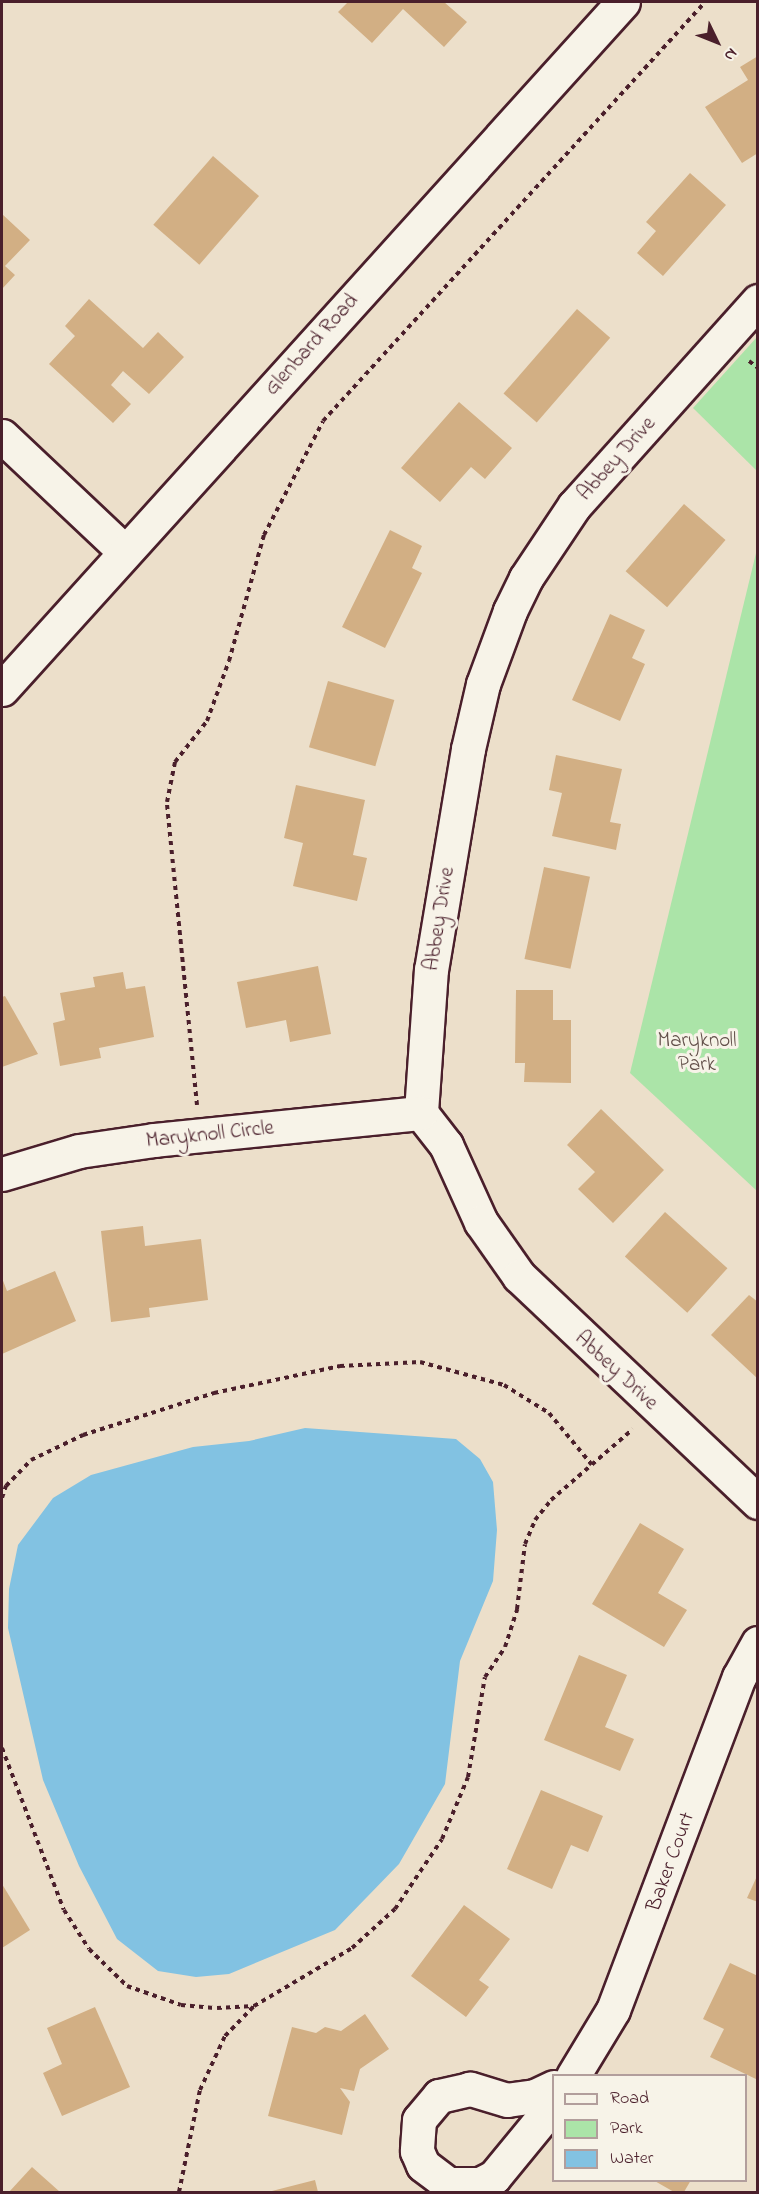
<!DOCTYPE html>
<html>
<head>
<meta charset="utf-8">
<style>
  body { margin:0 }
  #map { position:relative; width:759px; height:2194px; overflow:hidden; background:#ecdfca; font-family:"Indie Flower",sans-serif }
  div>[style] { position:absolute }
  .green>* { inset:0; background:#abe4a8 }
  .water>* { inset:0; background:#82c2e2 }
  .building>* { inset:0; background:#d2af84; transform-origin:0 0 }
  .path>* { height:4px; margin-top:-2px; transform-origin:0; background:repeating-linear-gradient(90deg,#4a1f2b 0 4.5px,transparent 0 9px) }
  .roads { filter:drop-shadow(2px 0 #4a1f2b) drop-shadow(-2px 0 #4a1f2b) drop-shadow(0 2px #4a1f2b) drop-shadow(0 -2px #4a1f2b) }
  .minor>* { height:33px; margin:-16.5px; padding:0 16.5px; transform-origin:16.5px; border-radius:16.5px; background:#f7f3e8 }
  span { translate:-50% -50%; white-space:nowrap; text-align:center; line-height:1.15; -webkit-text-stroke:6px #f7f3e8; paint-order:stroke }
  .street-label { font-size:21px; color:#4a1f2b }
  .park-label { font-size:21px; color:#62504a }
  .frame { position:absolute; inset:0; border:3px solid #4a1f2b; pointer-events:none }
  .legend { position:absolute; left:552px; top:2074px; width:195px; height:108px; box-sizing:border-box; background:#f7f3e8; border:2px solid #b29e9c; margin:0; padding:8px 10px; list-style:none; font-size:18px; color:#4a1f2b }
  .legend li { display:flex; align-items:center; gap:12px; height:30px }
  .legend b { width:30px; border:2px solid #b29e9c }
  .north { position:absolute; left:687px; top:12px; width:60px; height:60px; -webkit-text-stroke:4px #f7f3e8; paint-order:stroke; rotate:133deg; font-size:16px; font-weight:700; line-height:24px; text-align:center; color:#4a1f2b }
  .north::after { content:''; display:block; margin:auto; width:21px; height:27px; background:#4a1f2b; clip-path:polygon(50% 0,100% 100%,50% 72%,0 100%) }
</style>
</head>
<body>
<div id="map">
  <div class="green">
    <i style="clip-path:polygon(757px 337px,757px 471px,693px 408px)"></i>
    <i style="clip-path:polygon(757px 549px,758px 1191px,757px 1191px,630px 1073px)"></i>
  </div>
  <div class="water">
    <i style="clip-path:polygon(305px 1428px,456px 1439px,480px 1459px,493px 1482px,497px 1530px,493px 1581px,460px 1661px,445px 1784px,399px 1864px,335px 1930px,229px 1974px,196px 1977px,158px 1971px,117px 1939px,79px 1866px,43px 1780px,8px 1628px,9px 1589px,18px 1545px,53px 1498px,91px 1475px,193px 1447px,249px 1441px)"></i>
  </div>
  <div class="building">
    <i style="clip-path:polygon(348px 2px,444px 2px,467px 22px,444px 47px,403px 9px,372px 43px,338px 12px)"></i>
    <i style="clip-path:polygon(758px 56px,758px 153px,742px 163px,705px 107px,748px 80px,740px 67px)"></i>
    <i style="left:213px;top:156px;width:61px;height:91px;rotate:41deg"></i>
    <i style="clip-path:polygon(690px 173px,726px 205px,663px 276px,637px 253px,656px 231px,646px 222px)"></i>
    <i style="clip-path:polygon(2px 214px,30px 240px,5px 266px,15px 275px,2px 289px)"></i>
    <i style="clip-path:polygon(89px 299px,143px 348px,158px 332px,184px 357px,149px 394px,123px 371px,111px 385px,131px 404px,113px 423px,49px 364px,75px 336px,65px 326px)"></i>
    <i style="left:577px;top:309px;width:44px;height:112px;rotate:41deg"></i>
    <i style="clip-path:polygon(459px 402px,512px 448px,485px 479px,471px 467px,440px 502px,401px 468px)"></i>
    <i style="left:684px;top:504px;width:55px;height:89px;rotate:41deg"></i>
    <i style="clip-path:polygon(390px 530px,422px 546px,412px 568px,422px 573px,385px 648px,342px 627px)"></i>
    <i style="clip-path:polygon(610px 614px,645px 630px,632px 658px,645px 664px,620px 721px,572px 700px)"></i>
    <i style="left:328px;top:681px;width:69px;height:69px;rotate:16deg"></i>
    <i style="clip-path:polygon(556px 755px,622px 769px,610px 822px,621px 824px,616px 850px,552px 836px,562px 793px,549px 790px)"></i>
    <i style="clip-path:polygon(296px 785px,365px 800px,353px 855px,367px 858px,357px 901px,293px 886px,303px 843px,284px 838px)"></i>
    <i style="left:544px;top:867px;width:47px;height:94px;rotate:12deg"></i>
    <i style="clip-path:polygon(318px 966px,331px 1034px,290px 1042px,286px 1020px,246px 1028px,237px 982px)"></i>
    <i style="clip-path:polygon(123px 972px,126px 989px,145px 986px,154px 1037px,99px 1048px,101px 1058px,60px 1066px,53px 1023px,65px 1020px,60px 993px,95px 987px,93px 977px)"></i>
    <i style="clip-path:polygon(516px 990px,553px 990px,553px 1020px,571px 1020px,571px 1083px,524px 1082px,525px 1063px,515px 1063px)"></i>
    <i style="clip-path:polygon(5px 996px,38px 1054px,2px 1067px,2px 997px)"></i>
    <i style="clip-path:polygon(601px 1109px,664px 1170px,613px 1223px,578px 1189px,595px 1172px,567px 1145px)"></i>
    <i style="left:665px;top:1212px;width:84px;height:60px;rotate:42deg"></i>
    <i style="clip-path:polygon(143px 1226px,145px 1246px,201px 1239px,208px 1300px,149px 1308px,150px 1317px,111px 1322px,101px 1231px)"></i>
    <i style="clip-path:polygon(55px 1271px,76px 1321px,2px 1354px,2px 1278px,7px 1291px)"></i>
    <i style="clip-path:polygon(749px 1295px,758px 1302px,758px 1379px,711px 1335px)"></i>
    <i style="clip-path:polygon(640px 1523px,684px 1549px,658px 1593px,687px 1610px,664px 1647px,592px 1604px)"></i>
    <i style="clip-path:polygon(579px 1655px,627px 1675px,605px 1727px,634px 1739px,620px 1771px,544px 1740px)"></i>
    <i style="clip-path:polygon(541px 1790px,603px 1816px,588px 1852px,571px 1845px,552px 1889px,507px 1869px)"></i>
    <i style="clip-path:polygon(758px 1874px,758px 1902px,747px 1898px)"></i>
    <i style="clip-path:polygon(2px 1884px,30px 1930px,2px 1948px)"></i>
    <i style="clip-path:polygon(464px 1905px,510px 1939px,479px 1980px,489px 1987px,466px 2017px,411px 1976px)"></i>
    <i style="clip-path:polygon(730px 1963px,758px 1976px,758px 2080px,710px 2057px,724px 2029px,703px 2019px)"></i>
    <i style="clip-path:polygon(95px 2007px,130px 2087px,62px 2116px,43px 2073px,62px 2064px,47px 2028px)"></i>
    <i style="clip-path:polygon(365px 2014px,389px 2049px,360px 2069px,354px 2091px,340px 2088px,350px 2102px,342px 2135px,268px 2116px,292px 2027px,316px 2033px,325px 2027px,341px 2031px)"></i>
    <i style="clip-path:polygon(32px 2167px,60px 2192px,9px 2192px)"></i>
    <i style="clip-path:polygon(315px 2180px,318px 2192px,268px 2192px)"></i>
    <i style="clip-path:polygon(653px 2180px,691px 2180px,684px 2192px,674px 2192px)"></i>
  </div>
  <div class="path">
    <i style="left:749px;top:361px;width:11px;rotate:38deg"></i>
    <i style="left:197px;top:1105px;width:304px;rotate:-95.7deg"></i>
    <i style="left:167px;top:802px;width:41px;rotate:-78.7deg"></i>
    <i style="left:175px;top:762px;width:52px;rotate:-52deg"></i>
    <i style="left:207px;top:721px;width:64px;rotate:-69.9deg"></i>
    <i style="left:229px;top:661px;width:131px;rotate:-74.5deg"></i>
    <i style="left:264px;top:535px;width:128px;rotate:-62.6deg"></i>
    <i style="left:323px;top:421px;width:567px;rotate:-47.64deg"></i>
    <i style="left:2px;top:1498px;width:13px;rotate:-72deg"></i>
    <i style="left:6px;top:1486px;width:36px;rotate:-46deg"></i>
    <i style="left:31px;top:1460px;width:58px;rotate:-25.7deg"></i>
    <i style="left:83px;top:1435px;width:138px;rotate:-17.8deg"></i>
    <i style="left:214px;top:1393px;width:129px;rotate:-12.1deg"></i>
    <i style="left:340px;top:1366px;width:80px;rotate:-2.9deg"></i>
    <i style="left:420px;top:1362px;width:87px;rotate:15.3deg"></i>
    <i style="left:504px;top:1385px;width:53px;rotate:31.9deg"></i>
    <i style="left:549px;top:1413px;width:67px;rotate:50.4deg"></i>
    <i style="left:2px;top:1748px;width:173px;rotate:69.1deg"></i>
    <i style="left:64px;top:1910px;width:46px;rotate:57.3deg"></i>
    <i style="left:89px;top:1949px;width:53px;rotate:44.2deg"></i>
    <i style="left:127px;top:1986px;width:57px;rotate:19.4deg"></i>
    <i style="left:181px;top:2005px;width:36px;rotate:5deg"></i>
    <i style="left:217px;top:2008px;width:37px;rotate:-3deg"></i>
    <i style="left:179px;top:2192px;width:104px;rotate:-78.4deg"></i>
    <i style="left:200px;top:2090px;width:60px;rotate:-65.2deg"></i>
    <i style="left:225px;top:2036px;width:42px;rotate:-46deg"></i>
    <i style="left:254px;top:2006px;width:114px;rotate:-30.6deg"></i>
    <i style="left:352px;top:1948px;width:58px;rotate:-42.2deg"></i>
    <i style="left:395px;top:1909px;width:84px;rotate:-56.1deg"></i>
    <i style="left:442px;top:1839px;width:67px;rotate:-67.2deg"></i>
    <i style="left:468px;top:1777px;width:101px;rotate:-80.4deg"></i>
    <i style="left:485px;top:1677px;width:36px;rotate:-56deg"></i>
    <i style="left:505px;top:1647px;width:40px;rotate:-72deg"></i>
    <i style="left:517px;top:1609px;width:65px;rotate:-83deg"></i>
    <i style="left:525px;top:1544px;width:26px;rotate:-67deg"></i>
    <i style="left:535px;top:1520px;width:26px;rotate:-51deg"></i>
    <i style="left:551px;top:1500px;width:108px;rotate:-40.9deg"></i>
  </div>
  <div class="roads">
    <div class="minor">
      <i style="left:758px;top:301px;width:275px;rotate:131.9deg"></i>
      <i style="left:574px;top:506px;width:87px;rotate:123.7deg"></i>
      <i style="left:526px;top:578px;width:37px;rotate:116deg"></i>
      <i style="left:510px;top:611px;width:78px;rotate:110.3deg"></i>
      <i style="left:483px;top:684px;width:67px;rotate:103deg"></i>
      <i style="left:468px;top:749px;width:223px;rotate:99.5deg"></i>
      <i style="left:431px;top:969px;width:144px;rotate:94deg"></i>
      <i style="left:421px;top:1113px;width:41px;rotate:52deg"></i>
      <i style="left:446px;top:1145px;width:85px;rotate:65.6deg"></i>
      <i style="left:481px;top:1222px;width:66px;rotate:54.9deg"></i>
      <i style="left:519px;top:1276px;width:329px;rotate:43.4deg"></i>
      <i style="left:2px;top:436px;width:169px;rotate:43.3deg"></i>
      <i style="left:2px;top:689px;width:926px;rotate:-47.89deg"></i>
      <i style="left:2px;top:1174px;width:80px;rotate:-16.6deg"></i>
      <i style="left:79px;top:1151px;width:76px;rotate:-8.3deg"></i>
      <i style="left:154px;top:1140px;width:268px;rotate:-5.8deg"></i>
      <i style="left:573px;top:2076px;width:77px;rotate:-58.8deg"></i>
      <i style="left:613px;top:2010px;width:356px;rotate:-69.3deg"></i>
      <i style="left:739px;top:1677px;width:39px;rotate:-61deg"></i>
      <i style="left:554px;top:2087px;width:21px;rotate:155deg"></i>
      <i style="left:535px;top:2096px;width:28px;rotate:172deg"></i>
      <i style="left:507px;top:2100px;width:39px;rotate:-163deg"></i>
      <i style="left:470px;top:2089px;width:32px;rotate:167deg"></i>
      <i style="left:439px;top:2096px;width:31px;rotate:130deg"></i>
      <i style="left:419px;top:2120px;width:31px;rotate:94deg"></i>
      <i style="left:417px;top:2151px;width:15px;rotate:67deg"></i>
      <i style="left:423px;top:2165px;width:31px;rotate:37deg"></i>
      <i style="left:448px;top:2184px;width:32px"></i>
      <i style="left:480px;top:2184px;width:16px;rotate:-27deg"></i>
      <i style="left:494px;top:2177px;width:94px;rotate:-50.6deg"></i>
    </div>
  </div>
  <div class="street-label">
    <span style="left:312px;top:345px;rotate:-48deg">Glenbard Road</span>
    <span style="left:617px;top:459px;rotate:-48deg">Abbey Drive</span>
    <span style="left:440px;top:919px;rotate:-81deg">Abbey Drive</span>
    <span style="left:210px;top:1135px;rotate:-6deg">Maryknoll Circle</span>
    <span style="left:616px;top:1371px;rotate:43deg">Abbey Drive</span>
    <span style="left:671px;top:1862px;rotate:-70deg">Baker Court</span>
  </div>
  <div class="park-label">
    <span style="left:697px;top:1053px">Maryknoll<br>Park</span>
  </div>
  <div class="frame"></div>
  <ul class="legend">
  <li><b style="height:8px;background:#f7f3e8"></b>Road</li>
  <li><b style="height:16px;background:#abe4a8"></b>Park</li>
  <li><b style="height:16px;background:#82c2e2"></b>Water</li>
  </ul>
  <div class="north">N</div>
</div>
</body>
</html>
